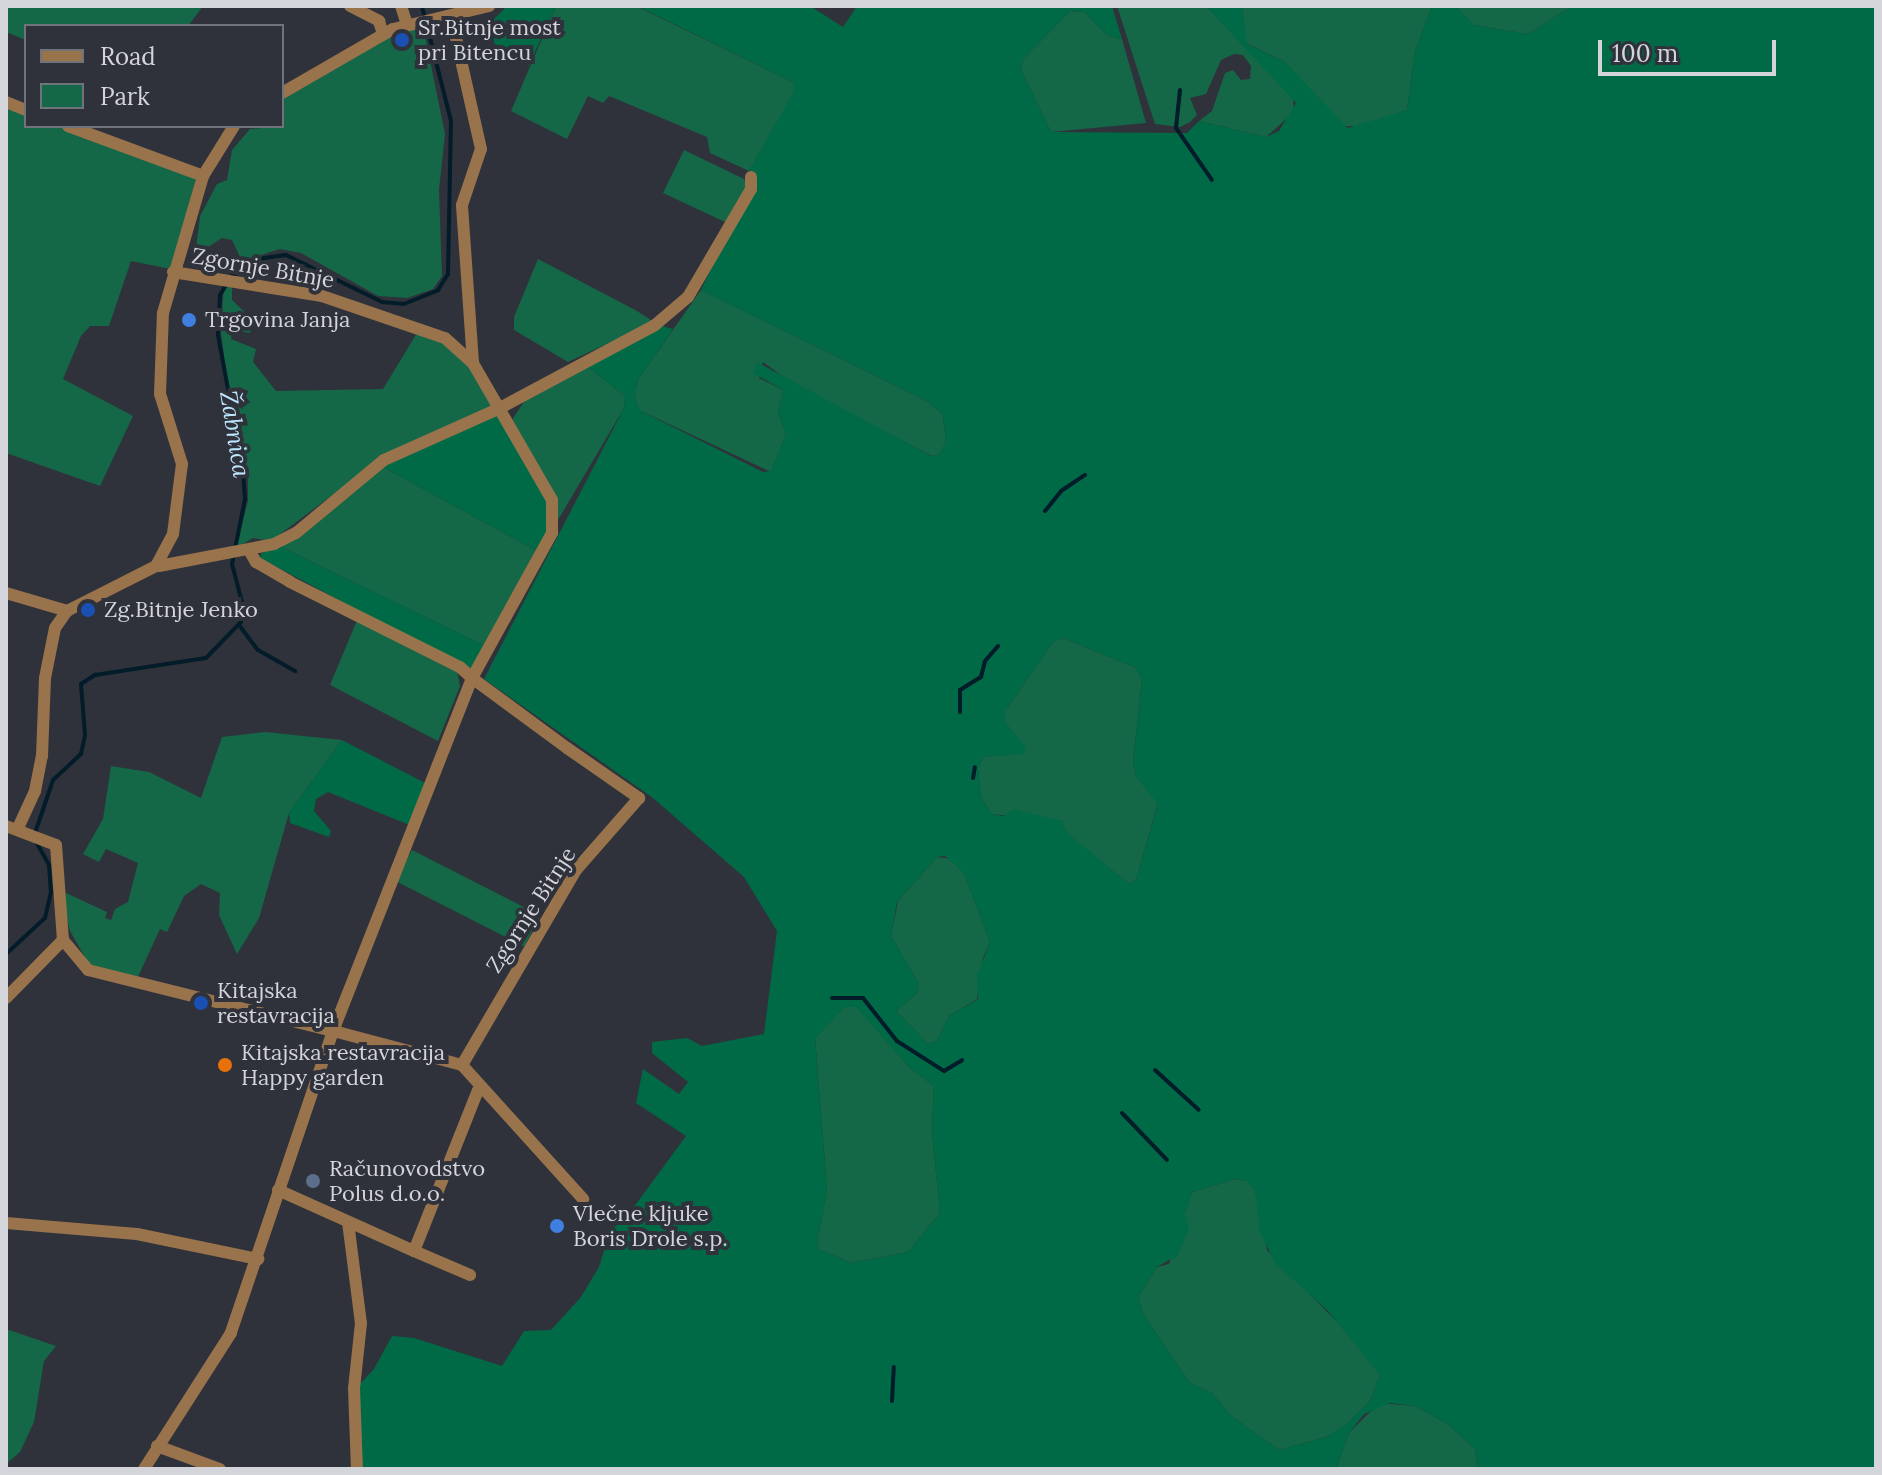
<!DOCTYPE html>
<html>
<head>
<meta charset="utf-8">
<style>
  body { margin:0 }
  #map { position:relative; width:1882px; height:1475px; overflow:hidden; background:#2f323b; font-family:Lora,serif }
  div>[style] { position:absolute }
  .green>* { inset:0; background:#146747; transform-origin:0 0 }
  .forest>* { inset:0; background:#006a47 }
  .stream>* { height:4px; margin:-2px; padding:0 2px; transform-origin:2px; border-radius:2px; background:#021c29 }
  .minor>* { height:12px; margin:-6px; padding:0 6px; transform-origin:6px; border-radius:6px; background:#99734b }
  .dots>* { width:22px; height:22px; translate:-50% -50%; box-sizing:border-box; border:4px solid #2f323b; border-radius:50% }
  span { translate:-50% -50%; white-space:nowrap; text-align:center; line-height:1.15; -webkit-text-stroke:8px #2f323b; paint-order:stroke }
  .poi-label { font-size:22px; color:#d3d5db }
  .left { translate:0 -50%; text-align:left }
  .street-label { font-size:22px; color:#d3d5db }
  .water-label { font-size:24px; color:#bde5fc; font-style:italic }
  .frame { position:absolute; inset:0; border:8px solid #d3d5db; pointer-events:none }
  .legend { position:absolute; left:24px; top:24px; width:260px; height:104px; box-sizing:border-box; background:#2f323b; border:2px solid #71737b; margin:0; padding:10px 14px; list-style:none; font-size:24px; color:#d3d5db }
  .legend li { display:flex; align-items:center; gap:16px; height:40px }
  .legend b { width:40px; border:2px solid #71737b }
  .scale { position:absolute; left:1598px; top:40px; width:178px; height:36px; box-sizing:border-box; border:4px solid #d3d5db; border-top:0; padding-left:10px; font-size:24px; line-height:28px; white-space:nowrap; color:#d3d5db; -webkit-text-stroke:6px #2f323b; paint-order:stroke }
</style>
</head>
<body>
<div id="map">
  <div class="green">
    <i style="clip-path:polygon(6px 6px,203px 6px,188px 26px,26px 26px,26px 40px,6px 32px)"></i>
    <i style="clip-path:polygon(556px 6px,636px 6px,793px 82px,795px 91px,749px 171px,710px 153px,707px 137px,609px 96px,603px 103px,588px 96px,567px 139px,511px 111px)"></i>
    <i style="clip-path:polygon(1117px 6px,1206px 6px,1293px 97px,1294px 112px,1266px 137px,1199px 121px,1212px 111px,1225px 73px,1233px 70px,1241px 80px,1250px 79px,1251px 66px,1243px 55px,1234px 54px,1221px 60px,1206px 94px,1190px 98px,1197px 115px,1190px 122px,1180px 127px,1155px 124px)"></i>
    <i style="clip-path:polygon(1242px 6px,1432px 6px,1415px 51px,1407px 110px,1365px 126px,1341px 126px,1285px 62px,1246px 43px)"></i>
    <i style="clip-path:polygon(1455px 6px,1573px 6px,1528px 34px,1474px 25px)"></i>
    <i style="clip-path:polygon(1070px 11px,1084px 12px,1108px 36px,1122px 39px,1146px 123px,1051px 132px,1021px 70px,1023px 59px)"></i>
    <i style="clip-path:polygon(423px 26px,445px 134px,439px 190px,442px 276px,433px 289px,407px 298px,378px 296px,301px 253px,280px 249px,242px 261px,232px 240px,222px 238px,202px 251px,196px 249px,200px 216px,217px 184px,227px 180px,232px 150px,250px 129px,282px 126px,282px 98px,391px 35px)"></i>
    <i style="clip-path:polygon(6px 106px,26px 114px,26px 126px,58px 126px,196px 178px,171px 269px,131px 261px,109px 326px,90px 326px,81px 336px,63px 379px,133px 416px,100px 486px,6px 453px)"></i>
    <i style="clip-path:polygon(684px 150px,744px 179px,748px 186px,725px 222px,663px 193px)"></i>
    <i style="clip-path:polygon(538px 259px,637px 311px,654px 322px,568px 362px,514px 330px,514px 317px)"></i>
    <i style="clip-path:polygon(224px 283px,232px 285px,232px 300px,254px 321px,250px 333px,232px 330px,231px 339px,256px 349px,253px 362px,276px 391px,383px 389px,417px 333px,444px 342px,472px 365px,492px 406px,383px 457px,271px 541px,253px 538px,236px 548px,248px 501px,248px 473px,234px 435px,221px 332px)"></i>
    <i style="clip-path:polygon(701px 290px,927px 401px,943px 415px,946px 442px,939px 455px,932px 456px,799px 388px,763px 362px,759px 378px,783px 390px,778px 413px,786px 434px,771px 472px,639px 410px,634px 395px,639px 378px)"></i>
    <i style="clip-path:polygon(586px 365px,625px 396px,624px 408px,558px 520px,512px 420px,527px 397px)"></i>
    <i style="clip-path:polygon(383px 467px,539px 552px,487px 647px,281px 547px)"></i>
    <i style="clip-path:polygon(358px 618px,457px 670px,460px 686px,438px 741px,330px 685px)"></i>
    <i style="clip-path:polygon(1063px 638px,1136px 668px,1142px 680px,1133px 762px,1136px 776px,1158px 803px,1136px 880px,1128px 883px,1066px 833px,1062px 821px,992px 814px,981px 797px,978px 768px,983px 757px,993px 756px,1005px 711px,1054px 641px)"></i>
    <i style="clip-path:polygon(265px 732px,342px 740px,289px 813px,259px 918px,237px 954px,219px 915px,220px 893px,201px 884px,184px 896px,167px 932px,160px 929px,137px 979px,89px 964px,70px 931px,64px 908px,66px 893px,107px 912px,105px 918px,111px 920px,115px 909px,128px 902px,138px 863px,106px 849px,99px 862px,83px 854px,103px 819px,111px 766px,149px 772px,201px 798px,222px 737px)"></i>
    <i style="left:412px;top:850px;width:144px;height:35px;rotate:27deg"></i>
    <i style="clip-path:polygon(937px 857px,952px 859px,964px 873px,990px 942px,983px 958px,977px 999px,949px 1016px,937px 1041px,928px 1044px,896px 1011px,917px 993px,919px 984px,891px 936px,898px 901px)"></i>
    <i style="clip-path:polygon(844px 1007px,857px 1007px,910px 1068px,934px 1086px,932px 1131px,940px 1213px,908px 1252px,851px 1263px,819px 1249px,817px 1242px,827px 1190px,815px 1038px)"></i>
    <i style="clip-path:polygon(1235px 1179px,1247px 1181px,1255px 1190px,1267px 1250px,1372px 1358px,1380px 1375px,1370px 1401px,1346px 1425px,1326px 1437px,1279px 1450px,1230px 1415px,1212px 1393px,1190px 1383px,1143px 1314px,1138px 1297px,1157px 1267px,1169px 1264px,1192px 1192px)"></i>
    <i style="clip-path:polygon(6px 1329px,56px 1346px,44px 1361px,34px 1422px,20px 1452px,6px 1464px)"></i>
    <i style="clip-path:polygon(1379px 1403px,1415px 1406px,1448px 1424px,1475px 1449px,1478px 1469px,1336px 1469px,1349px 1433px)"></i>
  </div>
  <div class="forest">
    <i style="clip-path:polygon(507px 6px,556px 6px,529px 65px,494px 43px,492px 21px)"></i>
    <i style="clip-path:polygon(evenodd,637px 6px,810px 6px,843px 27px,857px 6px,1112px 6px,1122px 39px,1108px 36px,1084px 12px,1070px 11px,1023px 59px,1021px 70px,1051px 132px,1187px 133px,1199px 121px,1266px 137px,1279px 131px,1296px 103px,1206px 6px,1242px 6px,1247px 44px,1285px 62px,1348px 128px,1407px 110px,1415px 51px,1432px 6px,1455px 6px,1474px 25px,1528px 34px,1573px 6px,1876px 6px,1876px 1469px,1478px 1469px,1475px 1449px,1448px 1424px,1415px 1406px,1390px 1403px,1364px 1414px,1349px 1433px,1336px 1469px,362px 1469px,356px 1388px,374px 1369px,392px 1336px,414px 1338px,502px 1366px,524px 1331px,551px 1330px,581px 1297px,599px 1267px,610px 1231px,628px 1215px,686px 1136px,636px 1103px,643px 1069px,679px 1094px,688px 1082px,652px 1053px,652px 1042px,687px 1038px,702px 1046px,764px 1034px,777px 931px,744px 877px,653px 798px,484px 679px,624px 408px,625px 396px,586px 365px,662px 326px,673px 329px,639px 378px,634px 395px,639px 410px,763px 472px,771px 471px,786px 434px,778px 413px,783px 390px,753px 373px,757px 362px,931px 456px,939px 455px,946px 442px,943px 415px,927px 401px,701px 290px,756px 176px,749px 171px,794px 91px,793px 82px,637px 6px,1063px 638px,1136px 668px,1142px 681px,1133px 762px,1136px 776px,1158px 804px,1136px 880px,1128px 883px,1067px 833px,1062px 821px,1013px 809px,1004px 816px,992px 814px,981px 797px,978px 768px,983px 757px,1024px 754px,1026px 748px,1005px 721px,1005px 711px,1054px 641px,1063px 638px,637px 6px,945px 856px,964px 873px,990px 942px,977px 976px,978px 999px,949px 1016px,937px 1041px,928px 1044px,896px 1011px,917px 993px,919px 984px,891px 936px,897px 902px,937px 857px,945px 856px,637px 6px,844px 1007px,856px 1007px,910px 1068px,934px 1086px,932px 1131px,940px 1213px,908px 1252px,851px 1263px,819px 1249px,817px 1242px,827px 1190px,815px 1039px,844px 1007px,637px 6px,1235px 1179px,1247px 1181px,1255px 1190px,1260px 1232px,1275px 1263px,1327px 1310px,1380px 1375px,1370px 1401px,1346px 1425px,1326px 1437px,1279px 1450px,1230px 1415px,1212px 1393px,1190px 1383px,1143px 1314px,1138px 1297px,1157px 1267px,1178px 1255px,1189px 1228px,1185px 1215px,1192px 1192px,1235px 1179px)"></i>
    <i style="clip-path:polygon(498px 413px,549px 501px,549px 533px,539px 552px,383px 467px)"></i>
    <i style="clip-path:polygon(281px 547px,487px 647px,473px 671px,260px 558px,261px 553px)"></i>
    <i style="clip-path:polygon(342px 740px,427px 784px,412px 826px,328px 792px,316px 799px,314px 811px,331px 831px,329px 837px,290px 823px,289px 813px)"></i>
  </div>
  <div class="stream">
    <i style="left:1180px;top:90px;width:38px;rotate:96deg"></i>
    <i style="left:1176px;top:128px;width:63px;rotate:55.3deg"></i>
    <i style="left:230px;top:277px;width:39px;rotate:-29deg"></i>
    <i style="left:264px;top:258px;width:22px;rotate:-8deg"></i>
    <i style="left:286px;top:255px;width:107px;rotate:26.1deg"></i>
    <i style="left:382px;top:302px;width:22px;rotate:5deg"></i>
    <i style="left:404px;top:304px;width:37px;rotate:-22deg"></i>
    <i style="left:438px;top:290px;width:19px;rotate:-58deg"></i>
    <i style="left:448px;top:274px;width:153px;rotate:-88.9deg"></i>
    <i style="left:451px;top:121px;width:119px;rotate:-104.2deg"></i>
    <i style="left:1045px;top:511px;width:26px;rotate:-51deg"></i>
    <i style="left:1061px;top:491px;width:29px;rotate:-34deg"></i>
    <i style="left:239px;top:625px;width:31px;rotate:53deg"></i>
    <i style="left:258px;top:650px;width:43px;rotate:29.6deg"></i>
    <i style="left:960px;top:712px;width:22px;rotate:-90deg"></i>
    <i style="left:960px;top:690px;width:25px;rotate:-32deg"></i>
    <i style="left:981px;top:677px;width:16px;rotate:-76deg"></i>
    <i style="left:985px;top:661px;width:20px;rotate:-49deg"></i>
    <i style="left:973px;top:778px;width:11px;rotate:-80deg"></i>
    <i style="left:35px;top:833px;width:56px;rotate:-71.2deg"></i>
    <i style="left:53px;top:780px;width:38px;rotate:-43deg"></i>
    <i style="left:81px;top:754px;width:19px;rotate:-78deg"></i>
    <i style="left:85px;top:735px;width:51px;rotate:-94.5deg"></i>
    <i style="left:81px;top:684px;width:17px;rotate:-33deg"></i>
    <i style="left:95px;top:675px;width:112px;rotate:-8.7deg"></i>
    <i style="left:206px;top:658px;width:50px;rotate:-45.8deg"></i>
    <i style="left:241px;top:622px;width:12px;rotate:-76deg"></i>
    <i style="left:244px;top:610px;width:48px;rotate:-104.6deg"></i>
    <i style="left:232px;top:564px;width:66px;rotate:-78.7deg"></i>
    <i style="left:245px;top:499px;width:29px;rotate:-94deg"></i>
    <i style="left:243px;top:470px;width:137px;rotate:-100.5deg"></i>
    <i style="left:218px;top:335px;width:40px;rotate:-87.1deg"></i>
    <i style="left:220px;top:295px;width:12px;rotate:-59deg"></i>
    <i style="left:6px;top:954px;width:53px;rotate:-42.7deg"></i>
    <i style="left:45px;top:918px;width:26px;rotate:-77deg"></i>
    <i style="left:51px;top:893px;width:28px;rotate:-94deg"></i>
    <i style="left:49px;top:865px;width:26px;rotate:-119deg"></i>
    <i style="left:832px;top:998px;width:31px"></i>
    <i style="left:863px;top:998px;width:55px;rotate:51.7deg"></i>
    <i style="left:897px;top:1041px;width:56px;rotate:32.6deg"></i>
    <i style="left:944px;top:1071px;width:21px;rotate:-31deg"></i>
    <i style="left:1155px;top:1070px;width:59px;rotate:42.3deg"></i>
    <i style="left:1122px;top:1113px;width:65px;rotate:46.2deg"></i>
    <i style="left:892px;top:1401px;width:34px;rotate:-87deg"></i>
  </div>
  <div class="minor">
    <i style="left:350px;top:6px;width:33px;rotate:27deg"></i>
    <i style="left:379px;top:21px;width:14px;rotate:73deg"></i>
    <i style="left:401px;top:6px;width:20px;rotate:72deg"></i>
    <i style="left:282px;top:93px;width:128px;rotate:-30deg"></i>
    <i style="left:393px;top:29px;width:99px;rotate:-13.5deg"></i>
    <i style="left:6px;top:102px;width:22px;rotate:22deg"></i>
    <i style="left:68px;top:126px;width:144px;rotate:20.3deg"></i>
    <i style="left:173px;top:272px;width:151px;rotate:9.2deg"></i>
    <i style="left:322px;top:296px;width:130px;rotate:18.9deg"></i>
    <i style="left:445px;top:338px;width:38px;rotate:42deg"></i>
    <i style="left:250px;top:552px;width:12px;rotate:59deg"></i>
    <i style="left:256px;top:562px;width:39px;rotate:30deg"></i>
    <i style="left:290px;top:582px;width:190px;rotate:26.6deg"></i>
    <i style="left:460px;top:667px;width:16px;rotate:43deg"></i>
    <i style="left:472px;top:678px;width:118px;rotate:36.4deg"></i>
    <i style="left:567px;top:748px;width:88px;rotate:34.8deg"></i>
    <i style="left:639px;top:798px;width:96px;rotate:131.2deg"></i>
    <i style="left:576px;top:870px;width:226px;rotate:120.3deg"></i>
    <i style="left:462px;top:1065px;width:133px;rotate:-165.2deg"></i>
    <i style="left:333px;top:1031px;width:379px;rotate:-68.5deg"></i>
    <i style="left:472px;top:678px;width:166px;rotate:-61.1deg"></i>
    <i style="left:552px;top:533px;width:33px;rotate:-90deg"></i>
    <i style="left:552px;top:500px;width:158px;rotate:-120deg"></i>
    <i style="left:473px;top:363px;width:158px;rotate:-94deg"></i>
    <i style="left:462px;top:205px;width:59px;rotate:-71.3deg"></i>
    <i style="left:481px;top:149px;width:136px;rotate:-102.7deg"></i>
    <i style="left:159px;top:566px;width:117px;rotate:-10.8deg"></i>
    <i style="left:274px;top:544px;width:25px;rotate:-27deg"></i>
    <i style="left:296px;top:533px;width:114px;rotate:-39.7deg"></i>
    <i style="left:384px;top:460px;width:125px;rotate:-24.1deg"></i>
    <i style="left:498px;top:409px;width:178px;rotate:-28.1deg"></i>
    <i style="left:655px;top:325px;width:43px;rotate:-40.3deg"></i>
    <i style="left:688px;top:297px;width:125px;rotate:-59.7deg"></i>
    <i style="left:751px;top:189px;width:12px;rotate:-90deg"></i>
    <i style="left:6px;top:593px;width:64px;rotate:16.4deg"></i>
    <i style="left:6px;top:826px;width:53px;rotate:20.8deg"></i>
    <i style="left:56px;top:845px;width:95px;rotate:85.8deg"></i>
    <i style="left:63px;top:940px;width:39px;rotate:50deg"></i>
    <i style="left:88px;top:970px;width:252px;rotate:14deg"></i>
    <i style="left:333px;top:1031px;width:319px;rotate:108.7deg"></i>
    <i style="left:231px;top:1333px;width:161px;rotate:122.6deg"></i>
    <i style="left:18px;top:828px;width:41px;rotate:-65.3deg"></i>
    <i style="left:35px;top:791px;width:36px;rotate:-79deg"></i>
    <i style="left:42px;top:756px;width:78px;rotate:-87.8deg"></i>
    <i style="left:45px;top:678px;width:51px;rotate:-78.7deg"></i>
    <i style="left:55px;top:628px;width:21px;rotate:-55deg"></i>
    <i style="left:67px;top:611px;width:100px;rotate:-26.8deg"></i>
    <i style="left:156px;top:566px;width:36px;rotate:-62deg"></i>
    <i style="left:173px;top:534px;width:71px;rotate:-82.7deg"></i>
    <i style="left:182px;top:464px;width:73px;rotate:-107.4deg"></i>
    <i style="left:160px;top:394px;width:81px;rotate:-87.9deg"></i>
    <i style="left:163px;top:313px;width:143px;rotate:-73.7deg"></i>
    <i style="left:203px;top:176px;width:59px;rotate:-58.2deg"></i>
    <i style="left:6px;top:998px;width:81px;rotate:-45.5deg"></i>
    <i style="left:462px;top:1065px;width:181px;rotate:47.9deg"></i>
    <i style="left:278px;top:1190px;width:149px;rotate:24.2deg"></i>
    <i style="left:414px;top:1251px;width:173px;rotate:-68.3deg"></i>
    <i style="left:348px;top:1222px;width:102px;rotate:82.7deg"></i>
    <i style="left:361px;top:1323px;width:65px;rotate:96.1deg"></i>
    <i style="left:354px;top:1388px;width:81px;rotate:87.9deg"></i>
    <i style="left:6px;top:1223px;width:131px;rotate:4.8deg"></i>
    <i style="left:137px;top:1234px;width:124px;rotate:11.7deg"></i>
    <i style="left:414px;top:1251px;width:61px;rotate:23.2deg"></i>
    <i style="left:157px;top:1446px;width:67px;rotate:20.1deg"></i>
  </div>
  <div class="dots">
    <i style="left:402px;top:40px;background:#1a4fb4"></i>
    <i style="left:189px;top:320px;background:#3f7fe0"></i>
    <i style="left:88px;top:610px;background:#1a4fb4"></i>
    <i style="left:201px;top:1003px;background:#1a4fb4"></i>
    <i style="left:225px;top:1065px;background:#e8710a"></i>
    <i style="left:313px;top:1181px;background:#5c6f8a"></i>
    <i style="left:557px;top:1226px;background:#3f7fe0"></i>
  </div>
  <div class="poi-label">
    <span class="left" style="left:418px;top:40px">Sr.Bitnje most<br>pri Bitencu</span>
    <span class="left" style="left:205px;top:320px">Trgovina Janja</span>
    <span class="left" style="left:104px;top:610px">Zg.Bitnje Jenko</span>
    <span class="left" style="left:217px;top:1003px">Kitajska<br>restavracija</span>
    <span class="left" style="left:241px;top:1065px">Kitajska restavracija<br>Happy garden</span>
    <span class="left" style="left:329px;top:1181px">Računovodstvo<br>Polus d.o.o.</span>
    <span class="left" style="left:573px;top:1226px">Vlečne kljuke<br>Boris Drole s.p.</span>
  </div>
  <div class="street-label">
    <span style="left:263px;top:268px;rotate:10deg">Zgornje Bitnje</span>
    <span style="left:531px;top:910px;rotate:-57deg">Zgornje Bitnje</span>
  </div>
  <div class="water-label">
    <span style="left:235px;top:434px;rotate:81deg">Žabnica</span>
  </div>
  <div class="frame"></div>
  <ul class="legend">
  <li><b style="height:10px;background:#99734b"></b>Road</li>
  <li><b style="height:22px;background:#146747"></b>Park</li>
  </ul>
  <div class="scale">100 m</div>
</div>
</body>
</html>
